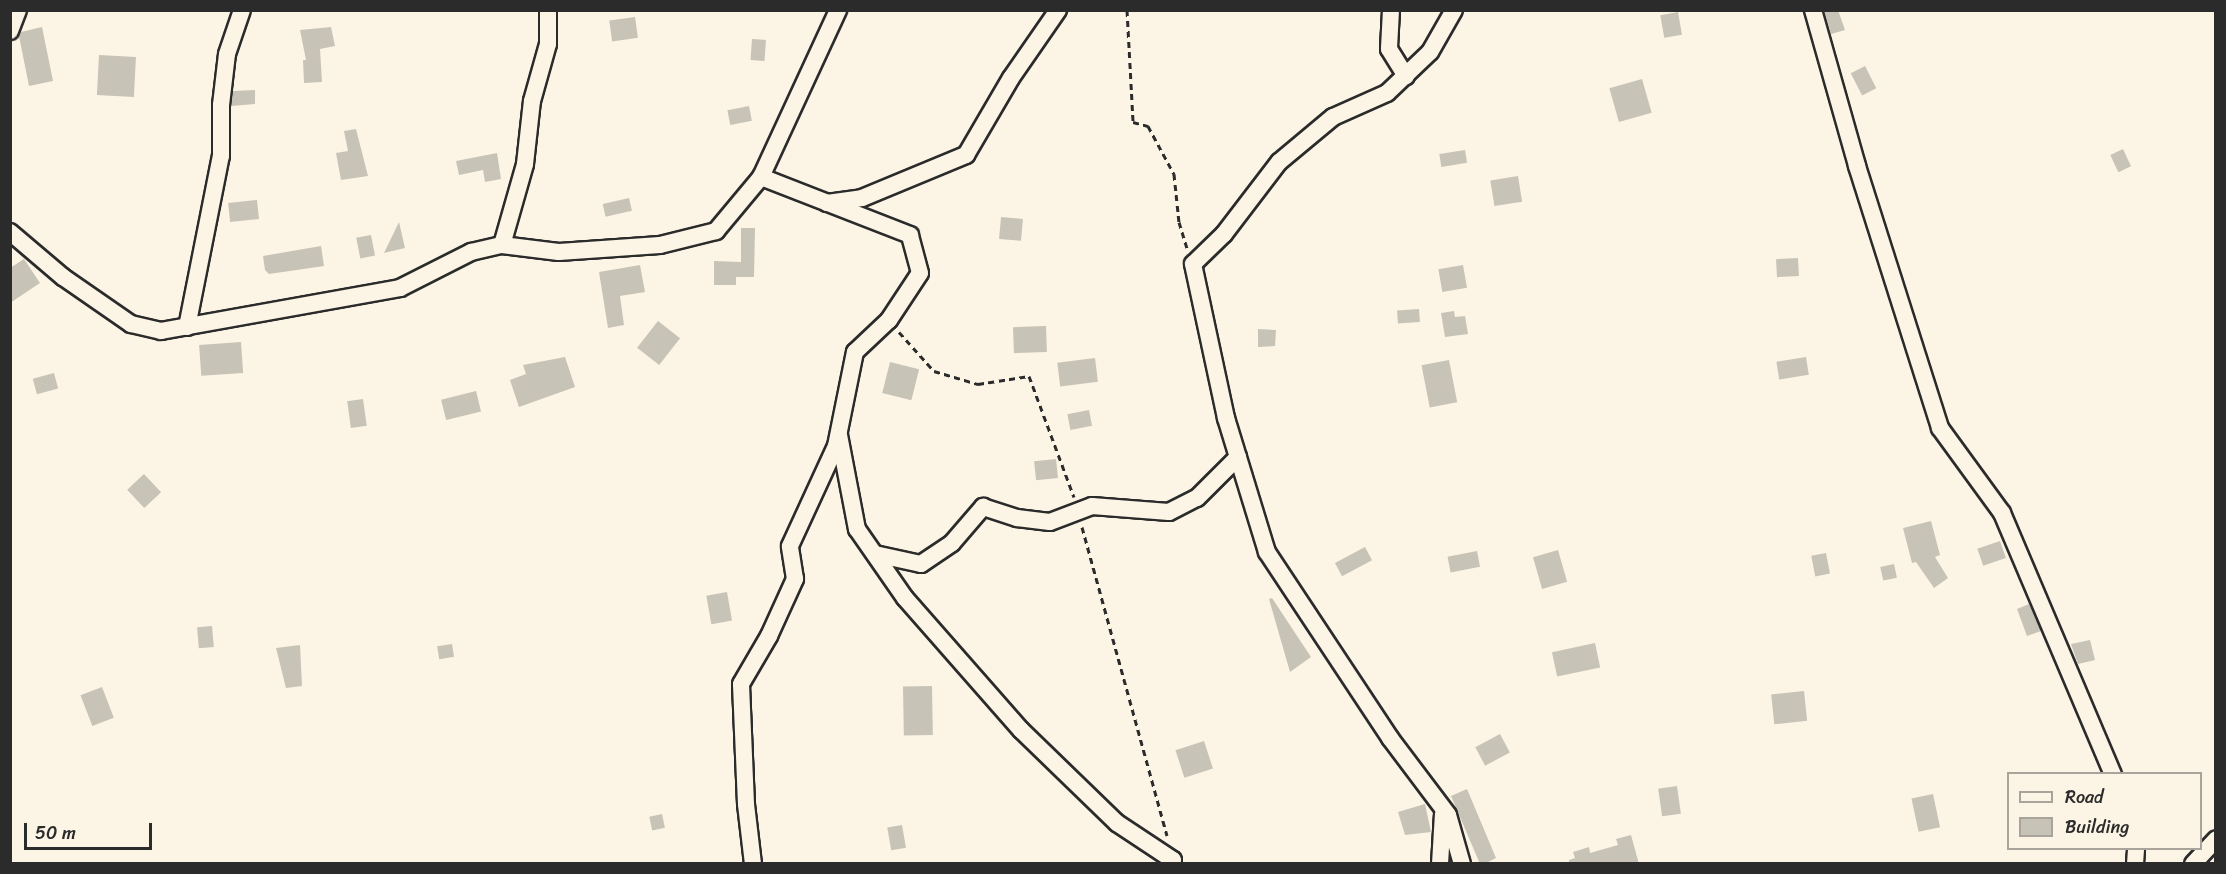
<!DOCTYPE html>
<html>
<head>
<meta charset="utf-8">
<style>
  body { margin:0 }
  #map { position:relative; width:2226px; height:874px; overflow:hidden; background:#fcf5e5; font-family:Sriracha,sans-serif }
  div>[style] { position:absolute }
  .building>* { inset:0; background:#c8c3b7; transform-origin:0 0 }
  .path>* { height:3px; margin-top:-1.5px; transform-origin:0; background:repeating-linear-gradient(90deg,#2b2b2b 0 6px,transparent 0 10.5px) }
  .roads { filter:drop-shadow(2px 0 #2b2b2b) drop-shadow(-2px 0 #2b2b2b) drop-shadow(0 2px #2b2b2b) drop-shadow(0 -2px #2b2b2b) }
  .minor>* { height:16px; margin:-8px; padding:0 8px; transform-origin:8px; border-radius:8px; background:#fcf5e5 }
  span { translate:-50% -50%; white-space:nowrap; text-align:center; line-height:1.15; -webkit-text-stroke:5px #fcf5e5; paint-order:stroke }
  .frame { position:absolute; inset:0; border:12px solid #2b2b2b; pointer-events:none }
  .legend { position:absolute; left:2007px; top:772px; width:195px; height:78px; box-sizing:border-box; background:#fcf5e5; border:2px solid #a8a49b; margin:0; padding:8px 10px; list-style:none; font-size:18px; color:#2b2b2b }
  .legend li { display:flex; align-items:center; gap:12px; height:30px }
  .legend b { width:30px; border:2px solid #a8a49b }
  .scale { position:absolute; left:24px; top:823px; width:128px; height:27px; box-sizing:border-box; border:3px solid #2b2b2b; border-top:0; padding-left:8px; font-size:18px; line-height:21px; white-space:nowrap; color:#2b2b2b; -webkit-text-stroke:4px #fcf5e5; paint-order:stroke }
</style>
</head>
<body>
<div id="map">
  <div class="building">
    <i style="clip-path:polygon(1824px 10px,1838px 10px,1845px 30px,1831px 34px)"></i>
    <i style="left:1678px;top:12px;width:23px;height:18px;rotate:80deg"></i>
    <i style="left:635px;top:17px;width:21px;height:26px;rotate:82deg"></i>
    <i style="clip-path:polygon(42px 27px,53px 81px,29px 86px,19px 36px,21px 32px)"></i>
    <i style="clip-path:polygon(331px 27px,335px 46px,320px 49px,322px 82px,304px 83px,303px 60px,306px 60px,300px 30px)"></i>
    <i style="left:752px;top:39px;width:14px;height:21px;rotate:4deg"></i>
    <i style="left:99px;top:55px;width:37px;height:40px;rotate:3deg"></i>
    <i style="left:1865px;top:66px;width:25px;height:16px;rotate:63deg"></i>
    <i style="left:1642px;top:79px;width:35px;height:34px;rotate:74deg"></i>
    <i style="clip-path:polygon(255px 90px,255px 104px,231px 106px,233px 91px)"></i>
    <i style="left:749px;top:106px;width:15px;height:22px;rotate:79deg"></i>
    <i style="clip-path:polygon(356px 129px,368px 176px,341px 180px,336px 153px,348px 151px,344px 131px)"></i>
    <i style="left:2123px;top:149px;width:19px;height:14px;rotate:65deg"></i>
    <i style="left:1465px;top:150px;width:13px;height:26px;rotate:81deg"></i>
    <i style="clip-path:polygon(497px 153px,501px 179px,485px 182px,483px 170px,459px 175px,456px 161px)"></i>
    <i style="left:1518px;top:176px;width:26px;height:28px;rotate:81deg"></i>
    <i style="left:629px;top:198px;width:13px;height:27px;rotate:77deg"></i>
    <i style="left:257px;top:200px;width:19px;height:29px;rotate:84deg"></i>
    <i style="left:1001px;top:217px;width:22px;height:22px;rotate:5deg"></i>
    <i style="clip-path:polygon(399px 222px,405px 248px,384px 253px)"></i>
    <i style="clip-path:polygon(741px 228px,755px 228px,754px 277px,736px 277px,736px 285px,714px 285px,714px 261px,741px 262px)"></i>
    <i style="left:371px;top:235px;width:21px;height:15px;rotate:79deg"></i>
    <i style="clip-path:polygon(321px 246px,324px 266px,269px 274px,265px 270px,263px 256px)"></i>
    <i style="left:1798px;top:258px;width:18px;height:22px;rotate:87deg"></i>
    <i style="clip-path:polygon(24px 259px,40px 283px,10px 303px,10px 268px)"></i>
    <i style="clip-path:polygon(640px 265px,645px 292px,620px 296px,624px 325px,608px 328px,599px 272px)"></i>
    <i style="left:1463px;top:265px;width:23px;height:25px;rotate:80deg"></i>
    <i style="left:1419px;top:309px;width:13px;height:22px;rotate:86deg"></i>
    <i style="clip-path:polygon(1454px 311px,1455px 317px,1465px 316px,1468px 334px,1445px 337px,1441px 313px)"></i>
    <i style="left:658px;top:321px;width:28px;height:34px;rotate:38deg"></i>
    <i style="left:1046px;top:326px;width:26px;height:33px;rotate:88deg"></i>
    <i style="clip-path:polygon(1258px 329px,1276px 330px,1275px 346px,1258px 347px)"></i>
    <i style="left:241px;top:342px;width:31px;height:42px;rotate:86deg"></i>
    <i style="clip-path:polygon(565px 357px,575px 387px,519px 407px,510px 380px,526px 374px,523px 365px)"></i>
    <i style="left:1806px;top:357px;width:18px;height:30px;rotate:81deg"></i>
    <i style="left:1095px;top:358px;width:24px;height:38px;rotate:83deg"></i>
    <i style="left:1449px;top:360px;width:43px;height:28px;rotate:79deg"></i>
    <i style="left:890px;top:362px;width:30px;height:32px;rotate:14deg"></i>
    <i style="left:54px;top:373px;width:16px;height:22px;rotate:75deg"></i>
    <i style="left:476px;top:391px;width:21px;height:36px;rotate:76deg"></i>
    <i style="left:363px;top:399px;width:27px;height:16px;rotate:82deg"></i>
    <i style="left:1089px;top:410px;width:16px;height:22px;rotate:79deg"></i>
    <i style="left:1056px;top:459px;width:19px;height:22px;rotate:84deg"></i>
    <i style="left:144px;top:474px;width:25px;height:23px;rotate:47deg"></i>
    <i style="clip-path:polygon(1931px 521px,1940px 555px,1935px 557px,1948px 578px,1934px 588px,1916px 562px,1912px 563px,1903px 528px)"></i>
    <i style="left:2000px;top:541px;width:18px;height:24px;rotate:71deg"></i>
    <i style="left:1365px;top:547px;width:15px;height:34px;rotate:62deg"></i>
    <i style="left:1558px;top:550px;width:33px;height:26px;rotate:74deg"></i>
    <i style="left:1477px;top:551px;width:16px;height:30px;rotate:79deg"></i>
    <i style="left:1826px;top:553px;width:21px;height:15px;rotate:79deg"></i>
    <i style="left:1894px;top:564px;width:14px;height:14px;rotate:78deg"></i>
    <i style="left:727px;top:592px;width:29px;height:21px;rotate:80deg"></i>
    <i style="clip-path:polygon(1272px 598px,1311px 657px,1290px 672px,1269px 599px)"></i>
    <i style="clip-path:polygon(2029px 604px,2041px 631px,2027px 636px,2017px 609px)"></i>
    <i style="left:212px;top:626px;width:21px;height:15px;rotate:85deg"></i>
    <i style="clip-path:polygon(2090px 640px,2095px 660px,2078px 664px,2071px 644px)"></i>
    <i style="left:1595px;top:643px;width:25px;height:44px;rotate:78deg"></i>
    <i style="left:452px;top:644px;width:13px;height:15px;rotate:81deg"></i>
    <i style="clip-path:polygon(300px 645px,302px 686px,286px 688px,276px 648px)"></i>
    <i style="left:932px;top:686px;width:49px;height:29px;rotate:89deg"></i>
    <i style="left:102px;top:687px;width:33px;height:23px;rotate:69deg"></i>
    <i style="left:1804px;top:691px;width:30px;height:33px;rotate:84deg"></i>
    <i style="left:1500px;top:734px;width:21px;height:28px;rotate:62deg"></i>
    <i style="left:1204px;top:741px;width:29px;height:30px;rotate:72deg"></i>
    <i style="left:1677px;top:786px;width:28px;height:19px;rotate:82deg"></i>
    <i style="clip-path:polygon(1467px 789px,1496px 858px,1484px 864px,1480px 864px,1451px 796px)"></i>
    <i style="left:1933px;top:794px;width:34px;height:22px;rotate:78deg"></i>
    <i style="clip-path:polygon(1425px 804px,1431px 832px,1405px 835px,1398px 812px)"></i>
    <i style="left:662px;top:814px;width:14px;height:13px;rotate:78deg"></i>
    <i style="left:902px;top:825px;width:23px;height:15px;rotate:80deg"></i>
    <i style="clip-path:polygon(1631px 835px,1639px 864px,1569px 864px,1569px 860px,1575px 858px,1573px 852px,1589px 847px,1590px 853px,1618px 845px,1616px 839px)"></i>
  </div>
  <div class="path">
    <i style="left:1127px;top:10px;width:112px;rotate:86.9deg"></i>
    <i style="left:1133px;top:122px;width:16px;rotate:15deg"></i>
    <i style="left:1148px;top:126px;width:55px;rotate:61.6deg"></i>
    <i style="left:1174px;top:174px;width:48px;rotate:84.1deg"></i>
    <i style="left:1179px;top:222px;width:27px;rotate:73deg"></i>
    <i style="left:899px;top:332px;width:52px;rotate:48.1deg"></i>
    <i style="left:934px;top:371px;width:46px;rotate:16.5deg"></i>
    <i style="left:978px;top:384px;width:52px;rotate:-8.9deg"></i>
    <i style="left:1029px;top:376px;width:129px;rotate:69.6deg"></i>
    <i style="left:1082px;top:527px;width:320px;rotate:74.6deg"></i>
    <i style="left:10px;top:863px;width:2px;rotate:27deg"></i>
  </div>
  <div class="roads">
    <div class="minor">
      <i style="left:1391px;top:10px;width:39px;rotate:93deg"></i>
      <i style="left:1389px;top:49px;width:32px;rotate:58deg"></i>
      <i style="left:1454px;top:10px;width:48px;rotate:119.7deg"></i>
      <i style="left:1430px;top:52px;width:59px;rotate:136.4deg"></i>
      <i style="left:1387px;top:93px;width:59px;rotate:156deg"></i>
      <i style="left:1333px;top:117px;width:70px;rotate:140.2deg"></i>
      <i style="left:1279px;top:162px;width:91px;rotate:127.4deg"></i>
      <i style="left:1224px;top:234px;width:43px;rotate:135.9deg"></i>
      <i style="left:1193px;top:264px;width:157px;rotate:77.9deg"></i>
      <i style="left:1226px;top:418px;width:140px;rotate:73deg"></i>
      <i style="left:1267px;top:552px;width:223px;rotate:56.5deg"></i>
      <i style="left:1390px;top:738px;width:96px;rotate:53deg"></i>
      <i style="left:1448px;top:815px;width:51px;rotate:74.1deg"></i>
      <i style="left:1813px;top:10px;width:162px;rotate:74.2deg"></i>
      <i style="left:1857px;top:166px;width:275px;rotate:72.4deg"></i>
      <i style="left:1940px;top:428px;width:105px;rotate:53.9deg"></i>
      <i style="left:2002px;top:513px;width:284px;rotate:67deg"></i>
      <i style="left:10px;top:31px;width:22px;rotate:-69deg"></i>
      <i style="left:827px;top:203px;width:35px;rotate:-8deg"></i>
      <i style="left:862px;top:198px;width:113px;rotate:-22.5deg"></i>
      <i style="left:966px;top:155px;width:89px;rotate:-59.7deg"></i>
      <i style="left:1011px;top:78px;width:83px;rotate:-55.3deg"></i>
      <i style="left:10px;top:232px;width:70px;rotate:40.3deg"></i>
      <i style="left:63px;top:277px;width:83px;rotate:34.7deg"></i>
      <i style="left:131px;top:324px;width:31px;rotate:13deg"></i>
      <i style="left:161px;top:331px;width:243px;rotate:-10.2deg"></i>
      <i style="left:400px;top:288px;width:80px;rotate:-26.9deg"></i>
      <i style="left:471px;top:252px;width:32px;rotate:-13deg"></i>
      <i style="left:502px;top:245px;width:57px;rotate:7deg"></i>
      <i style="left:559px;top:252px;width:101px;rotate:-4deg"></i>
      <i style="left:660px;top:245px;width:58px;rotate:-14deg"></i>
      <i style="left:716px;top:231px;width:70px;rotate:-50.2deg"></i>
      <i style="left:761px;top:177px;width:184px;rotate:-65.2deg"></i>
      <i style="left:502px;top:245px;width:84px;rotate:-74.1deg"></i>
      <i style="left:525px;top:164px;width:63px;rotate:-83.7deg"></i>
      <i style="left:532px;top:101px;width:59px;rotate:-74.3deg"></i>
      <i style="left:548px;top:44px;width:34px;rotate:-90deg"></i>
      <i style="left:187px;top:327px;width:174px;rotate:-78.8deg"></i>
      <i style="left:221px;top:156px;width:51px;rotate:-90deg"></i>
      <i style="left:221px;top:105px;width:51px;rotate:-83.3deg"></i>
      <i style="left:227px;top:54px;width:46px;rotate:-71.2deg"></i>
      <i style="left:839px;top:435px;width:96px;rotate:79.2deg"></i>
      <i style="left:857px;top:529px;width:84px;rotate:55.2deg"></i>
      <i style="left:905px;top:598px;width:176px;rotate:48.7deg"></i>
      <i style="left:1021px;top:730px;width:134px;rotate:44.1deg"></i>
      <i style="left:1117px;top:823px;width:67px;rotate:33.5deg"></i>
      <i style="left:1173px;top:860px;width:4px;rotate:104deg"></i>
      <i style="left:875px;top:554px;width:47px;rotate:12.3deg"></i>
      <i style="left:921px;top:564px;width:37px;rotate:-34deg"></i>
      <i style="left:952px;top:543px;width:48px;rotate:-49.3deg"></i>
      <i style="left:983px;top:507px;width:36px;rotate:18deg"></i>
      <i style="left:1017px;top:518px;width:33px;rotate:7deg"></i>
      <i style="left:1050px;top:522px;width:45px;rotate:-20.9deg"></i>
      <i style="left:1092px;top:506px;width:77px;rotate:4.5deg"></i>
      <i style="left:1169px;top:512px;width:31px;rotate:-27deg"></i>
      <i style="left:1197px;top:498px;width:58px;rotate:-45deg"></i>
      <i style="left:753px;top:864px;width:60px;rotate:-96.7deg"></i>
      <i style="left:746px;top:804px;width:120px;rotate:-92.4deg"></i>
      <i style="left:741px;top:684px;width:56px;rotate:-59.7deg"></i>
      <i style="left:769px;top:636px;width:63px;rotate:-65.5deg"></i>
      <i style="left:795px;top:579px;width:33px;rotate:-99deg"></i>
      <i style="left:790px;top:546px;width:110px;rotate:-65.3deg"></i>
      <i style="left:836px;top:446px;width:96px;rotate:-78.6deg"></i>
      <i style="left:855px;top:352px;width:47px;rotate:-43.3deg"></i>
      <i style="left:889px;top:320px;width:56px;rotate:-56.6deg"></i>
      <i style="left:920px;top:273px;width:39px;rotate:-105deg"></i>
      <i style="left:910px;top:235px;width:160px;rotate:-158.7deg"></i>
      <i style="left:1440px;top:864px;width:50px;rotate:-86.6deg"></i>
      <i style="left:2135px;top:864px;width:16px;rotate:-86deg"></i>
      <i style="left:2193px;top:864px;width:34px;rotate:-47deg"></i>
    </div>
  </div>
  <div class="frame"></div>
  <ul class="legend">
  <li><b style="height:8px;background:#fcf5e5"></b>Road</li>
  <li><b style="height:16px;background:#c8c3b7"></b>Building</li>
  </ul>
  <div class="scale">50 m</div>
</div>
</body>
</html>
